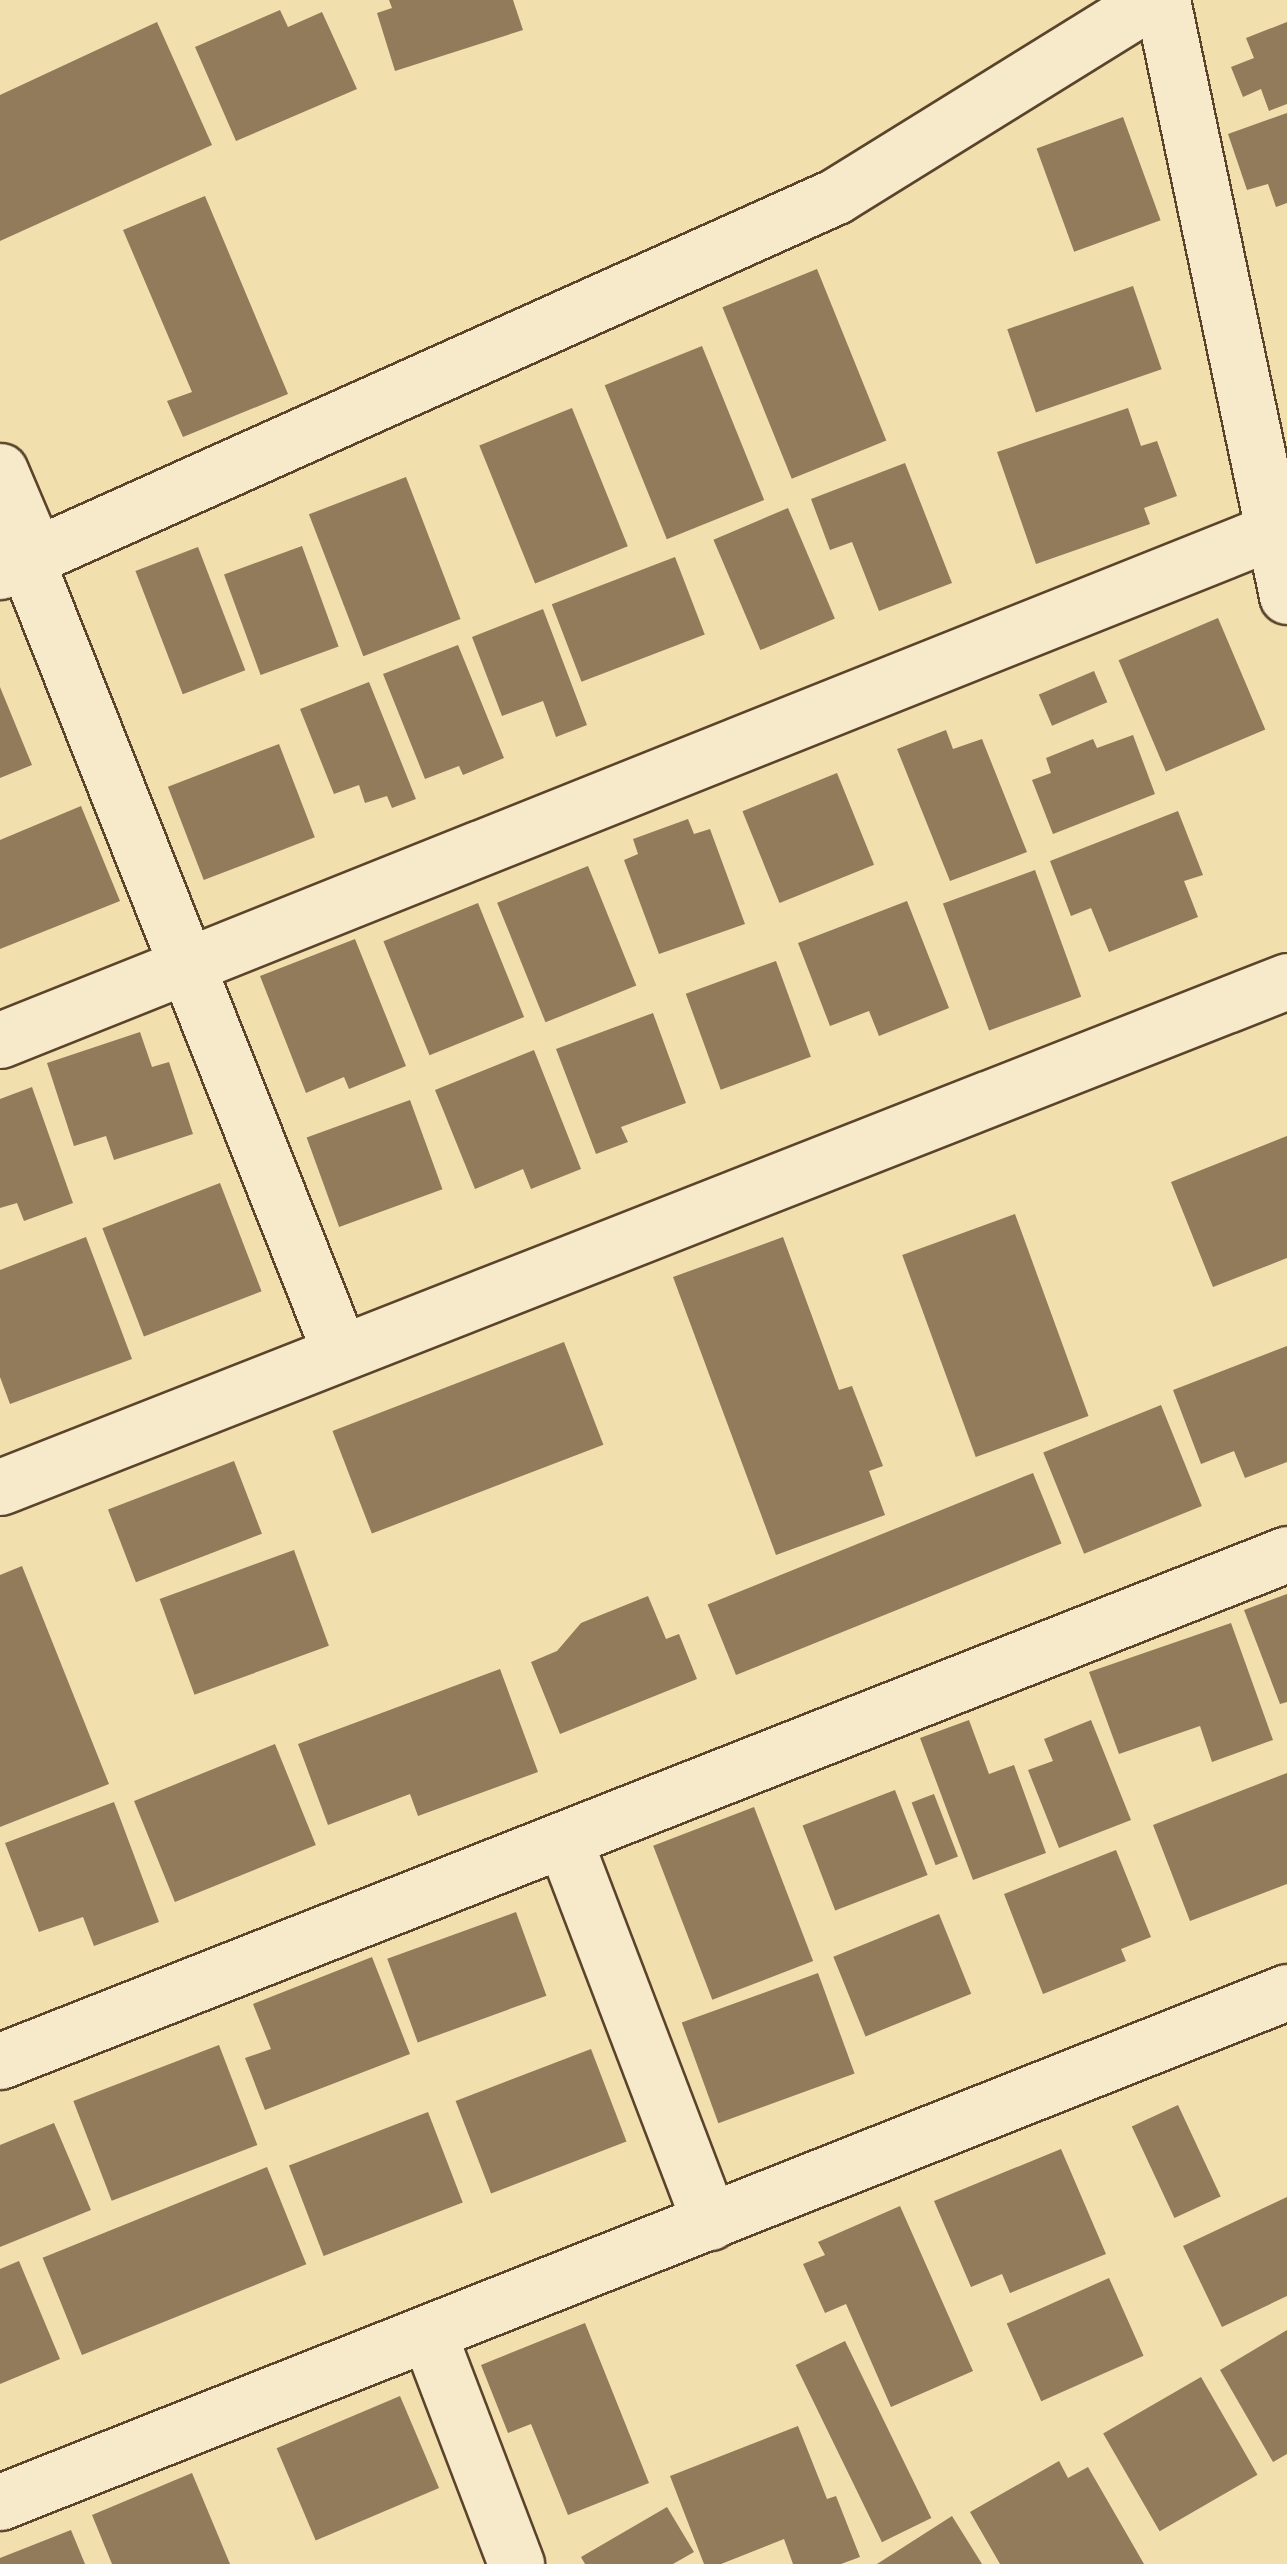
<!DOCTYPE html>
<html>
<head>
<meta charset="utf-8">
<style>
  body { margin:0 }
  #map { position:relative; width:1287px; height:2564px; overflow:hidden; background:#f1dfae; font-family:"Libre Bodoni",serif }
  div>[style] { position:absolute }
  .building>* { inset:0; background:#917b5a; transform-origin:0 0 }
  .roads { filter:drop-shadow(2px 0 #5b432c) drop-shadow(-2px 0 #5b432c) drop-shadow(0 2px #5b432c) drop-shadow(0 -2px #5b432c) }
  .minor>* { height:55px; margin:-27.5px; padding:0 27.5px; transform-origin:27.5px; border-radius:27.5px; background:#f6eaca }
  span { translate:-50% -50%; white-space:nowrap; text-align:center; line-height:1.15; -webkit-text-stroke:10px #f6eaca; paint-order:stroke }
</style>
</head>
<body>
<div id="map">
  <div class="building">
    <i style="clip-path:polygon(389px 0,513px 0,523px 30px,395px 71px,377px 13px,392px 8px)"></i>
    <i style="clip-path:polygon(280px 10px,288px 27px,322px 12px,357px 89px,236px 141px,195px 47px)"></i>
    <i style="clip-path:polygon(157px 22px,212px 145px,0 241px,0 95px)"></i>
    <i style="clip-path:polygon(1287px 22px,1287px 104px,1269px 111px,1261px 89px,1243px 97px,1231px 67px,1254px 58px,1246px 38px)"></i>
    <i style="clip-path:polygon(1287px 113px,1287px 203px,1276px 207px,1268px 184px,1247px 190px,1228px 134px)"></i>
    <i style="left:1123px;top:117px;width:110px;height:92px;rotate:70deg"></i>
    <i style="clip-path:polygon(205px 196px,288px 394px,183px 437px,167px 401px,192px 392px,123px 230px)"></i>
    <i style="left:817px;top:269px;width:185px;height:102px;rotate:68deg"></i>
    <i style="left:1133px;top:286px;width:88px;height:133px;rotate:71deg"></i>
    <i style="left:702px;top:346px;width:166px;height:105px;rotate:68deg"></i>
    <i style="left:572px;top:408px;width:149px;height:100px;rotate:68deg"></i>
    <i style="clip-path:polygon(1128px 408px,1141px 446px,1157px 441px,1177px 496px,1144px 508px,1150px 524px,1036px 564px,997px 452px)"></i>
    <i style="clip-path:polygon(905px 463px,952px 583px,879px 611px,852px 542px,830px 550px,811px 499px)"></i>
    <i style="left:406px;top:477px;width:152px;height:104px;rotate:69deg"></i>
    <i style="left:788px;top:508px;width:120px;height:81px;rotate:67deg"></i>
    <i style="left:302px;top:546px;width:107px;height:83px;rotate:70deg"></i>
    <i style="left:198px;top:547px;width:132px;height:67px;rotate:69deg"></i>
    <i style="left:675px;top:557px;width:83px;height:132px;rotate:69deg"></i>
    <i style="clip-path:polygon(543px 609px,587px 725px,556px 737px,543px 701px,502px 716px,472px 637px)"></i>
    <i style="left:1218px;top:618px;width:121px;height:108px;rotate:67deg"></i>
    <i style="clip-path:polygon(458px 645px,504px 758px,463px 775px,459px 766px,425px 779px,383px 674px)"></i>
    <i style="left:1094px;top:671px;width:34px;height:60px;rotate:67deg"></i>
    <i style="clip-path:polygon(369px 682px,416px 799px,392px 808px,387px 796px,365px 803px,359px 785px,334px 794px,300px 709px)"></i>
    <i style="clip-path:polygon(0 687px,32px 765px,0 778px)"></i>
    <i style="clip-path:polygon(946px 730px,953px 749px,982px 739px,1027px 852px,950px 881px,897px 749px)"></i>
    <i style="clip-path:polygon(1133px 735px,1155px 794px,1053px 834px,1032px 780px,1051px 773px,1046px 758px,1093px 739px,1097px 748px)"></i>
    <i style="left:279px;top:744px;width:100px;height:119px;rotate:69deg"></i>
    <i style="left:837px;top:773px;width:99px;height:102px;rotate:68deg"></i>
    <i style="clip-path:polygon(81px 806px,120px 901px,0 949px,0 840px)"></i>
    <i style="clip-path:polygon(1178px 811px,1203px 875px,1184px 881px,1198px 917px,1109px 952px,1091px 908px,1071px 916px,1050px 861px)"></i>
    <i style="clip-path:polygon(688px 819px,694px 834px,710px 829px,745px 924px,659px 954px,624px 860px,638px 854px,633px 839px)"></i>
    <i style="left:588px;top:866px;width:129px;height:98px;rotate:68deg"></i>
    <i style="left:1035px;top:870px;width:135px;height:98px;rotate:70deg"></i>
    <i style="clip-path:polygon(907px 901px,949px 1008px,879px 1036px,869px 1011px,830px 1026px,798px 943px)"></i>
    <i style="left:478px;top:903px;width:123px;height:102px;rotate:68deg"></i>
    <i style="clip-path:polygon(355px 939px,406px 1066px,349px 1089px,344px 1077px,306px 1093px,260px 976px)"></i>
    <i style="left:776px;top:961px;width:102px;height:96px;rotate:70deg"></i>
    <i style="clip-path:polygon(653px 1013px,686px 1103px,621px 1127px,628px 1142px,596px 1154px,556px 1049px)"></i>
    <i style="clip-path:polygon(140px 1032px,152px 1067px,169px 1062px,193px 1134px,114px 1160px,106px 1136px,74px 1146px,47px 1063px)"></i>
    <i style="clip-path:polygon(534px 1050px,581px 1169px,531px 1189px,523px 1169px,475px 1189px,435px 1090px)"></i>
    <i style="clip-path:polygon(32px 1087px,73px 1203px,24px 1221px,17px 1203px,0 1208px,0 1099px)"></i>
    <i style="left:410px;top:1100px;width:95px;height:110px;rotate:70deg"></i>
    <i style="clip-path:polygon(1287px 1136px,1287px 1258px,1213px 1287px,1171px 1182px)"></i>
    <i style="left:220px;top:1183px;width:116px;height:126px;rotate:69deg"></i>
    <i style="left:1015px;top:1214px;width:215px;height:120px;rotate:70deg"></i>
    <i style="clip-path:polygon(86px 1237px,132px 1359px,10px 1404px,0 1377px,0 1270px)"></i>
    <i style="clip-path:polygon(783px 1237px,839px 1390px,852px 1386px,883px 1466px,869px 1471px,885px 1515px,776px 1555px,673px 1277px)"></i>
    <i style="left:564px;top:1342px;width:110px;height:248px;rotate:69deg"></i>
    <i style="clip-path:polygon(1287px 1346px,1287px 1462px,1245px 1478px,1234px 1451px,1201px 1464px,1173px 1390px)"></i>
    <i style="left:1161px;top:1405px;width:109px;height:127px;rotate:68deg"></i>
    <i style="left:234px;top:1461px;width:78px;height:135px;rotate:69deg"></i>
    <i style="left:1033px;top:1473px;width:76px;height:351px;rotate:68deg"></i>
    <i style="left:294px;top:1550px;width:102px;height:143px;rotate:70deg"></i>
    <i style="clip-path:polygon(22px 1566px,109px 1784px,0 1827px,0 1575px)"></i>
    <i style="clip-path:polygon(1287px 1594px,1287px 1702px,1280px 1704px,1244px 1610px)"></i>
    <i style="clip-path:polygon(648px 1596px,666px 1639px,679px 1634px,697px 1679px,560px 1734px,531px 1662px,557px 1651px,581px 1623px)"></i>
    <i style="clip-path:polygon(1231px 1623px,1273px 1740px,1212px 1762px,1200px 1726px,1119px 1754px,1089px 1672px)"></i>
    <i style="clip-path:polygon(500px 1669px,538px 1772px,418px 1816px,410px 1794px,328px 1825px,298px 1744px)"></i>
    <i style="clip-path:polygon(969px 1720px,989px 1774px,1014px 1765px,1046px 1853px,973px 1880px,920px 1738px)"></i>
    <i style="clip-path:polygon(1091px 1720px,1131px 1820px,1059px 1848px,1028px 1770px,1053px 1761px,1044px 1739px)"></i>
    <i style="left:275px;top:1744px;width:109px;height:152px;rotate:68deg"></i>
    <i style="clip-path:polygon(1287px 1773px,1287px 1884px,1190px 1921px,1153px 1825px)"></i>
    <i style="left:895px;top:1790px;width:91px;height:99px;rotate:69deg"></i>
    <i style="left:934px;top:1794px;width:67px;height:24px;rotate:69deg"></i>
    <i style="clip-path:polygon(114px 1802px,159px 1922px,94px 1946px,83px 1917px,39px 1932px,5px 1843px)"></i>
    <i style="left:754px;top:1807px;width:165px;height:108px;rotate:69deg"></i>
    <i style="clip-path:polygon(1116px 1850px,1151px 1937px,1121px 1949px,1126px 1961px,1043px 1994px,1004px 1894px)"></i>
    <i style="left:516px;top:1912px;width:89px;height:137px;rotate:70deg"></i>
    <i style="left:939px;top:1914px;width:86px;height:114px;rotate:68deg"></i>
    <i style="clip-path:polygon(372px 1957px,410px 2054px,265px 2110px,245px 2058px,271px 2049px,253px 2004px)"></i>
    <i style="left:818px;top:1973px;width:107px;height:145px;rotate:70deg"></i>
    <i style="left:219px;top:2045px;width:107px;height:156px;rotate:69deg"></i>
    <i style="left:591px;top:2049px;width:99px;height:145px;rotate:69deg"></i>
    <i style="left:1178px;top:2105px;width:101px;height:51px;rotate:65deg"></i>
    <i style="left:428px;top:2112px;width:97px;height:149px;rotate:69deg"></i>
    <i style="clip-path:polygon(54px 2123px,91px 2210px,0 2247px,0 2145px)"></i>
    <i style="clip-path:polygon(1061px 2149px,1106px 2254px,1010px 2293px,1002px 2274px,971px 2287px,934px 2201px)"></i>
    <i style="left:267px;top:2167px;width:105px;height:242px;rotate:68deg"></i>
    <i style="clip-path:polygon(1287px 2197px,1287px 2296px,1222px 2327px,1183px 2246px)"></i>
    <i style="clip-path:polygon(900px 2206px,973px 2371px,891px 2407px,846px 2304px,825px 2313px,803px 2264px,825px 2255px,818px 2242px)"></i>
    <i style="clip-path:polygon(19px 2261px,60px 2359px,0 2384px,0 2269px)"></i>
    <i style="left:1109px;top:2278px;width:85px;height:112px;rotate:66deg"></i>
    <i style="clip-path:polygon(585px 2323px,649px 2483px,568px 2515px,531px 2424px,508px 2433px,481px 2365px)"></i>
    <i style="clip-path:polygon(1287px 2330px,1287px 2454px,1273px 2462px,1220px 2370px)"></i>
    <i style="left:845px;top:2341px;width:197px;height:55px;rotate:64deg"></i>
    <i style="left:1201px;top:2377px;width:113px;height:113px;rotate:60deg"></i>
    <i style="left:400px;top:2396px;width:100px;height:134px;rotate:67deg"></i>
    <i style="clip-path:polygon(798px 2426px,827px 2499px,836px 2496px,860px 2557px,841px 2564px,793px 2564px,784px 2539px,721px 2564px,704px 2564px,670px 2476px)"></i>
    <i style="clip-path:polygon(1059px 2461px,1068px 2478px,1088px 2467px,1144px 2564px,1000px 2564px,970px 2512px)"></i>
    <i style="clip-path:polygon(192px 2473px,230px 2564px,112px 2564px,92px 2515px)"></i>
    <i style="clip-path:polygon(667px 2507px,694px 2552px,673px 2564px,585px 2564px,581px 2557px)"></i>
    <i style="clip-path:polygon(952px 2516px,982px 2564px,877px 2564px)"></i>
    <i style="clip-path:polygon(71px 2530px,85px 2564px,0 2564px,0 2558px)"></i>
  </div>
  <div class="roads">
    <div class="minor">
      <i style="left:1162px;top:0;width:609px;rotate:78.15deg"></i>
      <i style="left:0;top:471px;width:92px;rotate:67deg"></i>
      <i style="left:26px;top:560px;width:852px;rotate:68.37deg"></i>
      <i style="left:0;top:571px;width:916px;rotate:-24.16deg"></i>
      <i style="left:836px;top:196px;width:372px;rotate:-31.8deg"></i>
      <i style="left:0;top:1040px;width:1371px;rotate:-21.79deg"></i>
      <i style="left:0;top:1487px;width:1383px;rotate:-21.46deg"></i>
      <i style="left:564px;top:1840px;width:409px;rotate:69.1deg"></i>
      <i style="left:0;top:2061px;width:1383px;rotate:-21.5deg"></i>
      <i style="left:428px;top:2333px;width:247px;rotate:69.1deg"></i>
      <i style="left:0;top:2502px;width:1384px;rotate:-21.62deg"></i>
    </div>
  </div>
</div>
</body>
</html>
